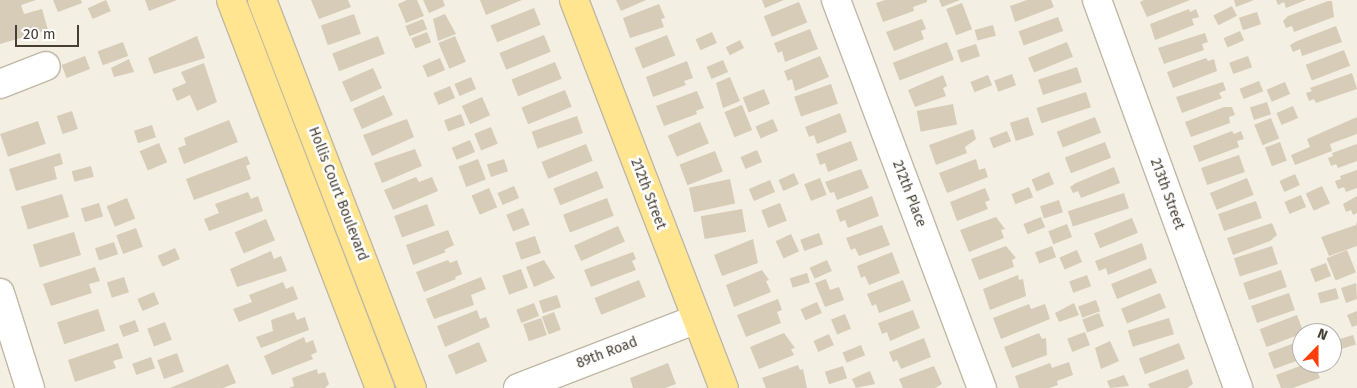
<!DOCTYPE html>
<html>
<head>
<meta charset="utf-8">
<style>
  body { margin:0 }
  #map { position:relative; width:1357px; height:388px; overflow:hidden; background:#f4efe3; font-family:"Fira Sans",sans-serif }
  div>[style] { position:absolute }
  .building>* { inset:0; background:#d6ccb7; transform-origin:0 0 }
  .roads { filter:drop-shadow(1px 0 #c0b8a5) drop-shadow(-1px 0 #c0b8a5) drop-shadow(0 1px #c0b8a5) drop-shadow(0 -1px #c0b8a5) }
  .minor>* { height:28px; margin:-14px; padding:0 14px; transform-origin:14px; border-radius:14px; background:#fff }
  .major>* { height:28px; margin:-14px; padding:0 14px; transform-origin:14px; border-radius:14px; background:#ffe590 }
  span { translate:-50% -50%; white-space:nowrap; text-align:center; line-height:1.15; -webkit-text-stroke:5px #fff; paint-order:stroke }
  .street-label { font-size:14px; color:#463f33 }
  .north { position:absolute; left:1292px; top:323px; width:50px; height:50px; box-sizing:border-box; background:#fff; border:1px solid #b5b2ad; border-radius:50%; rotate:22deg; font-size:14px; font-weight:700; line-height:20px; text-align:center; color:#463f33 }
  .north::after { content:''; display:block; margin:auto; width:18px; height:22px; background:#ff3e0e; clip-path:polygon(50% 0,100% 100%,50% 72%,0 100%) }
  .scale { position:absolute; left:15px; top:25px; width:64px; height:22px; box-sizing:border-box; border:2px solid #463f33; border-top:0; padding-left:6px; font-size:15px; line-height:18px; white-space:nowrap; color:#463f33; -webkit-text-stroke:4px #fff; paint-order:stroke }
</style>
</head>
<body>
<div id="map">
  <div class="building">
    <i style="clip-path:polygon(0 0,36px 0,21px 5px,24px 14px,42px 9px,48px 30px,0 44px)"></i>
    <i style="clip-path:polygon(53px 0,81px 0,82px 3px,58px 12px)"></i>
    <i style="left:106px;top:0;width:12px;height:20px;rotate:66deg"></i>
    <i style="clip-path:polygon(145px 0,177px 0,149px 11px)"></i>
    <i style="clip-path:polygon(311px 0,348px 0,351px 7px,319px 19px)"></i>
    <i style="clip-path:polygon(407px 0,417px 0,424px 16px,406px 23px,398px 4px)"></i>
    <i style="clip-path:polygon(423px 0,443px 0,445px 6px,429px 13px)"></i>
    <i style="clip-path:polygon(480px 0,522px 0,486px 15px)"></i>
    <i style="clip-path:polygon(616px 0,646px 0,621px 11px)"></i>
    <i style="clip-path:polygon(762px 0,784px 0,765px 8px)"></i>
    <i style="clip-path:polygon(885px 0,927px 0,927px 2px,913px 7px,914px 11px,883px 22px,876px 3px)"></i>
    <i style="clip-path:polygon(939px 0,960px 0,942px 7px)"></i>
    <i style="clip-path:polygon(1027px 0,1051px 0,1054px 7px,1015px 22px,1010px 6px)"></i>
    <i style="clip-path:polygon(1144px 0,1190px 0,1147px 17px,1140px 2px)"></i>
    <i style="clip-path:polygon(1234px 0,1254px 0,1236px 7px)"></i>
    <i style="clip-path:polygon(1276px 0,1306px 0,1286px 8px,1284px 2px,1278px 5px)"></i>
    <i style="clip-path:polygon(1328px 1px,1332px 1px,1334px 17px,1294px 32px,1292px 26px,1286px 28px,1283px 21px,1288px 16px)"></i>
    <i style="left:799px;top:2px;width:22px;height:38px;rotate:68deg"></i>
    <i style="left:962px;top:3px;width:28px;height:17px;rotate:69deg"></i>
    <i style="clip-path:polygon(659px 4px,665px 18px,661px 19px,664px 27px,630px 38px,623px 18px)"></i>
    <i style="left:1232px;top:6px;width:11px;height:21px;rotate:63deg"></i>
    <i style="left:534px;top:8px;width:18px;height:47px;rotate:68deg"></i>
    <i style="clip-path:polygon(1189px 9px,1190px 12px,1196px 9px,1199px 17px,1192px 19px,1194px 25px,1155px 40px,1150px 24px)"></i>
    <i style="left:1257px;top:12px;width:13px;height:19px;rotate:72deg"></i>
    <i style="left:354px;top:14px;width:21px;height:35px;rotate:71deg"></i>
    <i style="clip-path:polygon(445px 14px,456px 34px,438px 41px,433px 19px)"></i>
    <i style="left:1058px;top:17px;width:15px;height:42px;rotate:70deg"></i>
    <i style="left:423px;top:19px;width:11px;height:19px;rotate:68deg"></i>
    <i style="clip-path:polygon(922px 19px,926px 29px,921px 31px,924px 39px,894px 51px,886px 32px)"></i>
    <i style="left:993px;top:25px;width:11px;height:19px;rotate:75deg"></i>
    <i style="clip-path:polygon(1336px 26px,1342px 42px,1302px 56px,1300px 49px,1293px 52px,1290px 45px,1297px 41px)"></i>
    <i style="clip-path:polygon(810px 29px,818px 49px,785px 62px,782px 51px,778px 53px,774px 43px)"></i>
    <i style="left:1240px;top:31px;width:10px;height:18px;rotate:66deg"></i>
    <i style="left:427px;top:32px;width:11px;height:17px;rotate:68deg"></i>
    <i style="left:712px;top:32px;width:12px;height:18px;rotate:66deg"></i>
    <i style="clip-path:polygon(1205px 33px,1208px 42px,1202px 44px,1204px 50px,1164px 64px,1158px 48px)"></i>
    <i style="left:544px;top:35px;width:18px;height:48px;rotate:68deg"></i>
    <i style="left:667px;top:35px;width:22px;height:35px;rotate:68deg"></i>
    <i style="clip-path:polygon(197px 36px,205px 58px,154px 74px,148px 58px)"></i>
    <i style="left:378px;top:36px;width:19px;height:49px;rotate:69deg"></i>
    <i style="left:455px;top:36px;width:28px;height:18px;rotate:67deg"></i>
    <i style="left:740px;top:40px;width:9px;height:16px;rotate:63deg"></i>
    <i style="left:123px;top:42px;width:15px;height:27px;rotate:70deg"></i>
    <i style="left:947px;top:42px;width:19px;height:58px;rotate:69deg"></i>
    <i style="left:1067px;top:42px;width:16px;height:42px;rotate:68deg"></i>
    <i style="left:976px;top:44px;width:13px;height:20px;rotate:72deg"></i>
    <i style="left:1344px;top:50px;width:17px;height:41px;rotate:69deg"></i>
    <i style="left:85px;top:56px;width:14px;height:25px;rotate:69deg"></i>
    <i style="clip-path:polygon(820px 56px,829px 77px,795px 91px,792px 79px,788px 81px,784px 71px)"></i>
    <i style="left:1248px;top:56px;width:12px;height:20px;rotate:70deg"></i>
    <i style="left:440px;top:58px;width:13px;height:19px;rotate:67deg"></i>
    <i style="clip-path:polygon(1206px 58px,1208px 61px,1214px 59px,1217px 71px,1173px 88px,1167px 72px)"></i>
    <i style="clip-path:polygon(129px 59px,134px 72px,114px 77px,111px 68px)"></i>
    <i style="left:723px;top:60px;width:13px;height:18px;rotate:67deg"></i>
    <i style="clip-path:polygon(687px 61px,693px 78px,684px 81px,686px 85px,653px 97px,646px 77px)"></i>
    <i style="left:555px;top:62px;width:18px;height:47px;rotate:68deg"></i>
    <i style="clip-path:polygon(204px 63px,217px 102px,197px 111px,190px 95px,177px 101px,172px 89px,186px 83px,181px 72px)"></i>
    <i style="left:1077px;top:67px;width:16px;height:41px;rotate:72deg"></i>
    <i style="left:373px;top:68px;width:22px;height:34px;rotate:66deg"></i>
    <i style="clip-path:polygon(1352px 73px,1357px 89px,1316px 103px,1314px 99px,1309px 101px,1306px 93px,1312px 91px,1310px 88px)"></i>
    <i style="left:1012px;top:74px;width:12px;height:19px;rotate:70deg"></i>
    <i style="clip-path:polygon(943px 75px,947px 86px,943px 88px,946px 96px,915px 107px,908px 90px)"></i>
    <i style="left:988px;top:75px;width:11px;height:19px;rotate:68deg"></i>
    <i style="left:471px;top:77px;width:13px;height:18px;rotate:67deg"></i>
    <i style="clip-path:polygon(730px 77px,740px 101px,723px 108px,716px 83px)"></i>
    <i style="left:1259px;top:81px;width:11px;height:21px;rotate:68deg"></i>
    <i style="clip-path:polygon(1223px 82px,1226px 90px,1219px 93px,1222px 98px,1182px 113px,1176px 97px)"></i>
    <i style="left:1285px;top:82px;width:13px;height:20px;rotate:67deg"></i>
    <i style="left:831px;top:84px;width:21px;height:39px;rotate:71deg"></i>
    <i style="left:450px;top:86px;width:13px;height:18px;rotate:67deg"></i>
    <i style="left:764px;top:89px;width:16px;height:23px;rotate:68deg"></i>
    <i style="left:565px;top:90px;width:18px;height:47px;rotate:68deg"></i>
    <i style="clip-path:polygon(697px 91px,704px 108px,696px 111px,697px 114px,664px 126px,656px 106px)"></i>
    <i style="left:1086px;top:92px;width:16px;height:52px;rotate:72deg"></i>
    <i style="left:384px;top:95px;width:22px;height:34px;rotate:66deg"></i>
    <i style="left:482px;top:97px;width:20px;height:22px;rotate:66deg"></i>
    <i style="left:1267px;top:102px;width:13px;height:18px;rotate:72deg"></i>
    <i style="left:953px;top:104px;width:21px;height:37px;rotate:79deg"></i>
    <i style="left:742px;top:105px;width:27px;height:19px;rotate:68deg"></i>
    <i style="left:1293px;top:106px;width:13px;height:18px;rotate:67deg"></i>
    <i style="clip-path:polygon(1224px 107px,1232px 107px,1235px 115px,1229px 117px,1230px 123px,1191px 137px,1185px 122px)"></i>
    <i style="left:72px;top:111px;width:19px;height:16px;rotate:72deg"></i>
    <i style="clip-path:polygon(840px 113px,847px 132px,817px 144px,814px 135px,809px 137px,805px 127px)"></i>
    <i style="left:461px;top:114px;width:12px;height:18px;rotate:70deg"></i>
    <i style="left:577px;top:116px;width:18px;height:48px;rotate:71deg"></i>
    <i style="left:1028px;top:117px;width:19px;height:19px;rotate:72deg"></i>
    <i style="left:1095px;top:117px;width:17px;height:41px;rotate:69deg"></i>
    <i style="clip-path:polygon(1357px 117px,1357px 134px,1330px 144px,1332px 151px,1295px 165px,1291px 155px,1310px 147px,1307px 139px)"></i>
    <i style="left:1271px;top:118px;width:22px;height:18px;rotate:68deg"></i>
    <i style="clip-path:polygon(407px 119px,414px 137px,372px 156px,363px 135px)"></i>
    <i style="left:773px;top:119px;width:13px;height:19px;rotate:67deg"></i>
    <i style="clip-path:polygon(229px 120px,238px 142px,184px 164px,178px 148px,186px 145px,184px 138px)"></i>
    <i style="left:38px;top:121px;width:24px;height:40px;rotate:71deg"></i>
    <i style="left:700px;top:122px;width:23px;height:35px;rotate:67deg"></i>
    <i style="left:152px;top:125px;width:13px;height:19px;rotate:72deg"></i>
    <i style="left:491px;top:127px;width:18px;height:18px;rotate:68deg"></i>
    <i style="clip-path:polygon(973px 129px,976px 139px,965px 147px,967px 153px,936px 165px,929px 145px)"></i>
    <i style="left:1007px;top:131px;width:11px;height:19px;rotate:68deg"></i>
    <i style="clip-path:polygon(1232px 131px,1234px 134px,1241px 131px,1244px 139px,1237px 141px,1239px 147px,1199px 162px,1193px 146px)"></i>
    <i style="left:470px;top:140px;width:13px;height:20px;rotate:67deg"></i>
    <i style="clip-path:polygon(851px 141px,858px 160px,828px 172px,825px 163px,820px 165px,816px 154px)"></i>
    <i style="left:1105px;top:142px;width:17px;height:43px;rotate:69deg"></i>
    <i style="left:1280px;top:142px;width:20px;height:16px;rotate:70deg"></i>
    <i style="left:159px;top:143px;width:21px;height:21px;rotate:67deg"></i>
    <i style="left:586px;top:144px;width:18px;height:48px;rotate:68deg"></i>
    <i style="clip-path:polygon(1357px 144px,1357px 161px,1338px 168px,1336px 164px,1331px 166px,1328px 158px,1333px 156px,1332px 153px)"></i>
    <i style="clip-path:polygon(415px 149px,422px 166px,382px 183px,374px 163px)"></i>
    <i style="left:757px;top:150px;width:13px;height:18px;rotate:67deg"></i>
    <i style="left:715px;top:151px;width:22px;height:38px;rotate:69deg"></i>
    <i style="clip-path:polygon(60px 153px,63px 164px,54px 167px,57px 179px,16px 191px,9px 169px)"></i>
    <i style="left:1239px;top:155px;width:18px;height:40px;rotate:71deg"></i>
    <i style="clip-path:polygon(247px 156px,250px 164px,246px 166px,251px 179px,194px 200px,186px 179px)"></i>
    <i style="left:478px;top:159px;width:22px;height:21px;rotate:69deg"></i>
    <i style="left:504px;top:159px;width:13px;height:18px;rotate:72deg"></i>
    <i style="clip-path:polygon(976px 159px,979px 170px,985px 168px,988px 177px,947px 193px,939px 173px)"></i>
    <i style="left:91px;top:166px;width:11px;height:20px;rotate:75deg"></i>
    <i style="clip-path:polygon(1114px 167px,1120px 183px,1081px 198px,1078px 191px,1073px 193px,1070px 187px,1076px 183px)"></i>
    <i style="clip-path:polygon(861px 169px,869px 188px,837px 200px,834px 192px,830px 193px,825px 182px)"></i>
    <i style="clip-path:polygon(1357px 170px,1357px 188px,1346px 192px,1344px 187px,1338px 189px,1335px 181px,1341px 179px,1340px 176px)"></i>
    <i style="left:597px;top:171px;width:18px;height:47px;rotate:68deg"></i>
    <i style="left:1049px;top:172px;width:13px;height:19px;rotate:67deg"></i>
    <i style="left:794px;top:173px;width:12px;height:17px;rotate:66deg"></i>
    <i style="left:1295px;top:174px;width:12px;height:17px;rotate:66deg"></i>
    <i style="clip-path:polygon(416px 177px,419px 182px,432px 177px,438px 191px,393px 210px,384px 190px)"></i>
    <i style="left:820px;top:178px;width:18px;height:17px;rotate:68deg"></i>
    <i style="left:1247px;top:178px;width:18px;height:40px;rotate:68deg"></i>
    <i style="left:730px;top:179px;width:25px;height:42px;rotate:78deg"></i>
    <i style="left:770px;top:180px;width:13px;height:23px;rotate:67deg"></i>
    <i style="left:514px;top:186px;width:13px;height:18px;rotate:67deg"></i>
    <i style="left:1322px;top:186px;width:19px;height:18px;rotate:65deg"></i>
    <i style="left:1029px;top:187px;width:11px;height:19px;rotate:68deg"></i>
    <i style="left:489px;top:188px;width:21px;height:19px;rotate:67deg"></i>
    <i style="clip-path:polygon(985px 188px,990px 200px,985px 202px,988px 209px,957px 221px,950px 202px)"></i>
    <i style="clip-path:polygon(248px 192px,251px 199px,258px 196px,263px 211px,209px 231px,204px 219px,219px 213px,215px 204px)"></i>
    <i style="left:1124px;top:193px;width:16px;height:59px;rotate:72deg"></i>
    <i style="left:62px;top:194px;width:24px;height:43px;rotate:73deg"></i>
    <i style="left:1301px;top:195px;width:13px;height:18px;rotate:67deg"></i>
    <i style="clip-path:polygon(872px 196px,879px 216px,848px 228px,845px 220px,840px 222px,836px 210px)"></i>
    <i style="clip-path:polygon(1357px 196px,1357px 213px,1353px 215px,1351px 210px,1346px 212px,1343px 204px)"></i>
    <i style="left:127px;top:198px;width:22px;height:22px;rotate:68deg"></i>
    <i style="left:607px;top:198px;width:19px;height:47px;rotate:69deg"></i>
    <i style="left:1059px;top:200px;width:13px;height:20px;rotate:72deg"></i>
    <i style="left:1256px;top:201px;width:18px;height:40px;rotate:71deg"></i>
    <i style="left:99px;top:203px;width:14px;height:19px;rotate:73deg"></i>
    <i style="left:780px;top:203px;width:19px;height:20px;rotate:69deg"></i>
    <i style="left:427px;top:204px;width:23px;height:35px;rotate:70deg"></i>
    <i style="left:523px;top:208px;width:18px;height:18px;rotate:68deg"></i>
    <i style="left:742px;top:209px;width:23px;height:42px;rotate:80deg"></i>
    <i style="clip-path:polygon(996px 217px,1005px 229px,1001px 230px,1004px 238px,969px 252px,960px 230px)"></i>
    <i style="left:1041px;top:217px;width:11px;height:19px;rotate:68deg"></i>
    <i style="left:1132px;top:218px;width:16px;height:41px;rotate:68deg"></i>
    <i style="left:266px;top:219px;width:23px;height:34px;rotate:67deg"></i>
    <i style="clip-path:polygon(1357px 221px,1357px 246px,1329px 256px,1321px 237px,1356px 225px)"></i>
    <i style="clip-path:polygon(1272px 223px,1277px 235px,1270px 241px,1233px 255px,1227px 238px)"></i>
    <i style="left:1067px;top:224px;width:14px;height:20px;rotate:69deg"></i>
    <i style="clip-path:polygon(882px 225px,890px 245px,859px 256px,855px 248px,851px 250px,846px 238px)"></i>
    <i style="left:618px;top:226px;width:17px;height:48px;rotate:66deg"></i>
    <i style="left:136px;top:228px;width:20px;height:21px;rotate:70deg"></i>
    <i style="clip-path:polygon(448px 230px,454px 245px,444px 250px,446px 252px,413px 265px,406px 245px)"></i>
    <i style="left:74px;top:232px;width:24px;height:43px;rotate:73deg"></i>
    <i style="left:819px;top:233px;width:12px;height:20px;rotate:70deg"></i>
    <i style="left:791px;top:234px;width:19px;height:17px;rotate:65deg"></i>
    <i style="left:535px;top:236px;width:18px;height:21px;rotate:71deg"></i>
    <i style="clip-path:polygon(753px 239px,758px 263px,722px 276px,714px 255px)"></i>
    <i style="left:114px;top:242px;width:13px;height:20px;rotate:72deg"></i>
    <i style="clip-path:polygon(1142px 243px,1147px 259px,1108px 275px,1106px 268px,1099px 271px,1095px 261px)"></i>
    <i style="clip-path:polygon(1006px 246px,1016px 258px,1012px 260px,1014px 267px,979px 280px,971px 259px)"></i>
    <i style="left:1052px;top:246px;width:12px;height:18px;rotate:70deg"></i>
    <i style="left:1272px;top:246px;width:19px;height:40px;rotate:72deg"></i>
    <i style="left:175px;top:248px;width:12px;height:19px;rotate:66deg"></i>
    <i style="left:1077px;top:250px;width:13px;height:19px;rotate:67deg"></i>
    <i style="left:1347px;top:250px;width:24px;height:22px;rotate:68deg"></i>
    <i style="clip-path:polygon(271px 251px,274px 259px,281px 256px,287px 271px,237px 287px,230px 269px)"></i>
    <i style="clip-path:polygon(633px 252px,636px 259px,632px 261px,636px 270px,591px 287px,584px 270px)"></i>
    <i style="clip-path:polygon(892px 252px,900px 273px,869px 285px,865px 276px,861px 278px,857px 266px)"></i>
    <i style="clip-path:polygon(448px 260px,450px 263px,457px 260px,462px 274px,455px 277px,456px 279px,424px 292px,416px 272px)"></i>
    <i style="clip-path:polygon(544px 260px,555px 278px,534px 287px,526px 267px)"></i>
    <i style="left:827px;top:260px;width:12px;height:19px;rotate:66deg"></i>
    <i style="left:1326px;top:263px;width:14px;height:17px;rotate:69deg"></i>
    <i style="clip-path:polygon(95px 267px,100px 281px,89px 284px,92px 293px,51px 306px,43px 284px)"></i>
    <i style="left:1151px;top:268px;width:16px;height:43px;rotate:68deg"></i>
    <i style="left:521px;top:269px;width:20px;height:20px;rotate:70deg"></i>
    <i style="clip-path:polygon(762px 270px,769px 280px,766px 281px,771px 292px,734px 307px,726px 285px)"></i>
    <i style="left:1281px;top:270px;width:18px;height:40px;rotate:71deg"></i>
    <i style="left:807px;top:273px;width:10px;height:18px;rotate:73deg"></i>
    <i style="clip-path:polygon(1018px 275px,1019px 280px,1023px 279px,1026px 296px,990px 310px,983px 289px)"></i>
    <i style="left:1087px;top:275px;width:12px;height:19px;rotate:70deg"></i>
    <i style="left:124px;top:277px;width:16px;height:18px;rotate:72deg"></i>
    <i style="clip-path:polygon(481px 277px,486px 289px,471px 295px,474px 305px,434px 319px,426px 299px)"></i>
    <i style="clip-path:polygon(826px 279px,830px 290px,839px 287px,844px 300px,825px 307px,815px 283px)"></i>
    <i style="left:639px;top:280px;width:18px;height:48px;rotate:68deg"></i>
    <i style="clip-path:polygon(903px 280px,911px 301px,879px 313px,876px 304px,872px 306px,867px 294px)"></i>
    <i style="clip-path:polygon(283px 282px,286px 289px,293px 286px,298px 299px,239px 322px,233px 309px,252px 302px,249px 295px)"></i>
    <i style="clip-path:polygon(1356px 283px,1357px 299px,1346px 303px,1341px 288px)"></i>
    <i style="left:1336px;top:288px;width:11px;height:19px;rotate:75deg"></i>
    <i style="left:154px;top:292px;width:13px;height:18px;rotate:67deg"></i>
    <i style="left:1160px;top:293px;width:16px;height:42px;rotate:68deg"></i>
    <i style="left:1289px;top:293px;width:18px;height:40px;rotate:71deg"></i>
    <i style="left:557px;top:295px;width:13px;height:19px;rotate:72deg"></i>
    <i style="clip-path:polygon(778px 299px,782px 310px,777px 312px,781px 323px,746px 337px,737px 315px)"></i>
    <i style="left:1096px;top:300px;width:12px;height:19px;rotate:70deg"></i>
    <i style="left:817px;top:302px;width:12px;height:18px;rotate:66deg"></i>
    <i style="left:534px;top:303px;width:14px;height:19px;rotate:69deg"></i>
    <i style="clip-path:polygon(1074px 303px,1079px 315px,1059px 322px,1055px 313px)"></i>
    <i style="clip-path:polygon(1029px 304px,1031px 309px,1045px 304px,1050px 319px,1001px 339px,993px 318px)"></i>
    <i style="left:98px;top:309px;width:23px;height:43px;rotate:72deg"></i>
    <i style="clip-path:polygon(477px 310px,480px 319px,486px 317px,490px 327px,445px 347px,437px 326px)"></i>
    <i style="clip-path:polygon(913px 310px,920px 328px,890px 341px,887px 332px,882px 334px,878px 323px)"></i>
    <i style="clip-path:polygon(1357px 311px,1357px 325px,1352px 327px,1347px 315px)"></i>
    <i style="clip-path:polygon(294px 312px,297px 320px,305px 317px,309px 330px,261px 348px,256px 337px,273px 331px,271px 320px)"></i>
    <i style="left:554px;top:312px;width:19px;height:13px;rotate:69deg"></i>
    <i style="left:1099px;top:313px;width:14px;height:18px;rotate:69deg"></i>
    <i style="left:845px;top:314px;width:16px;height:15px;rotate:68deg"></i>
    <i style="left:1297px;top:315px;width:19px;height:40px;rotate:69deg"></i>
    <i style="left:541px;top:318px;width:18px;height:19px;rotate:71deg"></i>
    <i style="left:1169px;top:318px;width:17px;height:43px;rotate:73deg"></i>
    <i style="left:135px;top:320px;width:12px;height:17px;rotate:70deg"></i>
    <i style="left:165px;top:322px;width:19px;height:19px;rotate:69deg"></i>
    <i style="left:1085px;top:332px;width:14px;height:19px;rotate:69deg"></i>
    <i style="clip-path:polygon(784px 333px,795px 348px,791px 349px,794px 355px,759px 369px,750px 347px)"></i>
    <i style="clip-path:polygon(1039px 333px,1042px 339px,1046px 338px,1047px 355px,1012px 368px,1004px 347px)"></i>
    <i style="left:829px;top:334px;width:12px;height:17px;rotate:66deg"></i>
    <i style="left:1353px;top:335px;width:10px;height:18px;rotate:73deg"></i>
    <i style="clip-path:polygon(304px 337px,306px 343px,313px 340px,317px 352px,311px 355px,313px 359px,272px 375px,264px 356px)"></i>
    <i style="clip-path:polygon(924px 338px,931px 357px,901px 369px,897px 360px,893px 362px,889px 352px)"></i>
    <i style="clip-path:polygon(1302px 340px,1302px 359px,1274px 369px,1268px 353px)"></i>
    <i style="clip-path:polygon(1110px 341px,1119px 361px,1101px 369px,1095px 348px)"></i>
    <i style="left:479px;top:342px;width:21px;height:34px;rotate:67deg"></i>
    <i style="clip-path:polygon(118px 343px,123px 358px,113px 361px,116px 368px,75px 382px,68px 360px)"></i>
    <i style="left:1179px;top:343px;width:17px;height:43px;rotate:69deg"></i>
    <i style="left:861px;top:345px;width:11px;height:20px;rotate:68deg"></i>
    <i style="left:177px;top:353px;width:20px;height:21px;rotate:70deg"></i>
    <i style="left:151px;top:357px;width:12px;height:20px;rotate:70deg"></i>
    <i style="clip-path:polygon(1069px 362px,1073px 375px,1057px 381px,1058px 385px,1049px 388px,1019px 388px,1015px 376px,1050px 363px,1052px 368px)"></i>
    <i style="clip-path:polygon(668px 363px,676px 384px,665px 388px,633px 388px,630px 378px)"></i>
    <i style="clip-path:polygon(1308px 363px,1314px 363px,1320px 378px,1293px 388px,1281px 388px,1276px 375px)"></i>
    <i style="clip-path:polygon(228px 364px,236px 383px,223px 388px,170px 388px)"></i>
    <i style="clip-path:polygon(798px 365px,800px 370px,803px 369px,807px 388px,766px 388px,762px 378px)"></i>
    <i style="left:843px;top:366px;width:13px;height:19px;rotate:72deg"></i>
    <i style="clip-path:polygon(934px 366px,942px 384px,935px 388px,903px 388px,899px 379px)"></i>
    <i style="clip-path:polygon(317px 369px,318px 374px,325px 372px,329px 384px,325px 388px,289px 388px,294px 386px,292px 378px)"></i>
    <i style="clip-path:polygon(1188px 369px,1193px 384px,1187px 388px,1150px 388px,1148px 384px)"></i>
    <i style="clip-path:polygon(870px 371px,875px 384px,856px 388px,852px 379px)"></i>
    <i style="clip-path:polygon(1124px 375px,1129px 386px,1110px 388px,1107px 381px)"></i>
  </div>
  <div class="roads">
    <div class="minor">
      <i style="left:836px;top:0;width:415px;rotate:69.4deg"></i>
      <i style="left:1097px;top:0;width:413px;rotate:70deg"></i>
      <i style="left:0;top:84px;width:49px;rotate:-21.4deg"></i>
      <i style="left:0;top:293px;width:100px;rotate:72.5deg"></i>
      <i style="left:518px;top:388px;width:192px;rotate:-21.1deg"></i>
    </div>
    <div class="major">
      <i style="left:231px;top:0;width:416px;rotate:69deg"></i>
      <i style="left:262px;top:0;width:416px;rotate:68.9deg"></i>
      <i style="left:574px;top:0;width:416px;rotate:68.9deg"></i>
    </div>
  </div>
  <div class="street-label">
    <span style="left:338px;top:194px;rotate:69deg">Hollis Court Boulevard</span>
    <span style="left:648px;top:194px;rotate:69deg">212th Street</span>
    <span style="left:909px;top:194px;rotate:69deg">212th Place</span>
    <span style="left:1167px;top:194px;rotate:70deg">213th Street</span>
    <span style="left:607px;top:353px;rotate:-21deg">89th Road</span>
  </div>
  <div class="north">N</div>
  <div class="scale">20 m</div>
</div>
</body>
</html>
